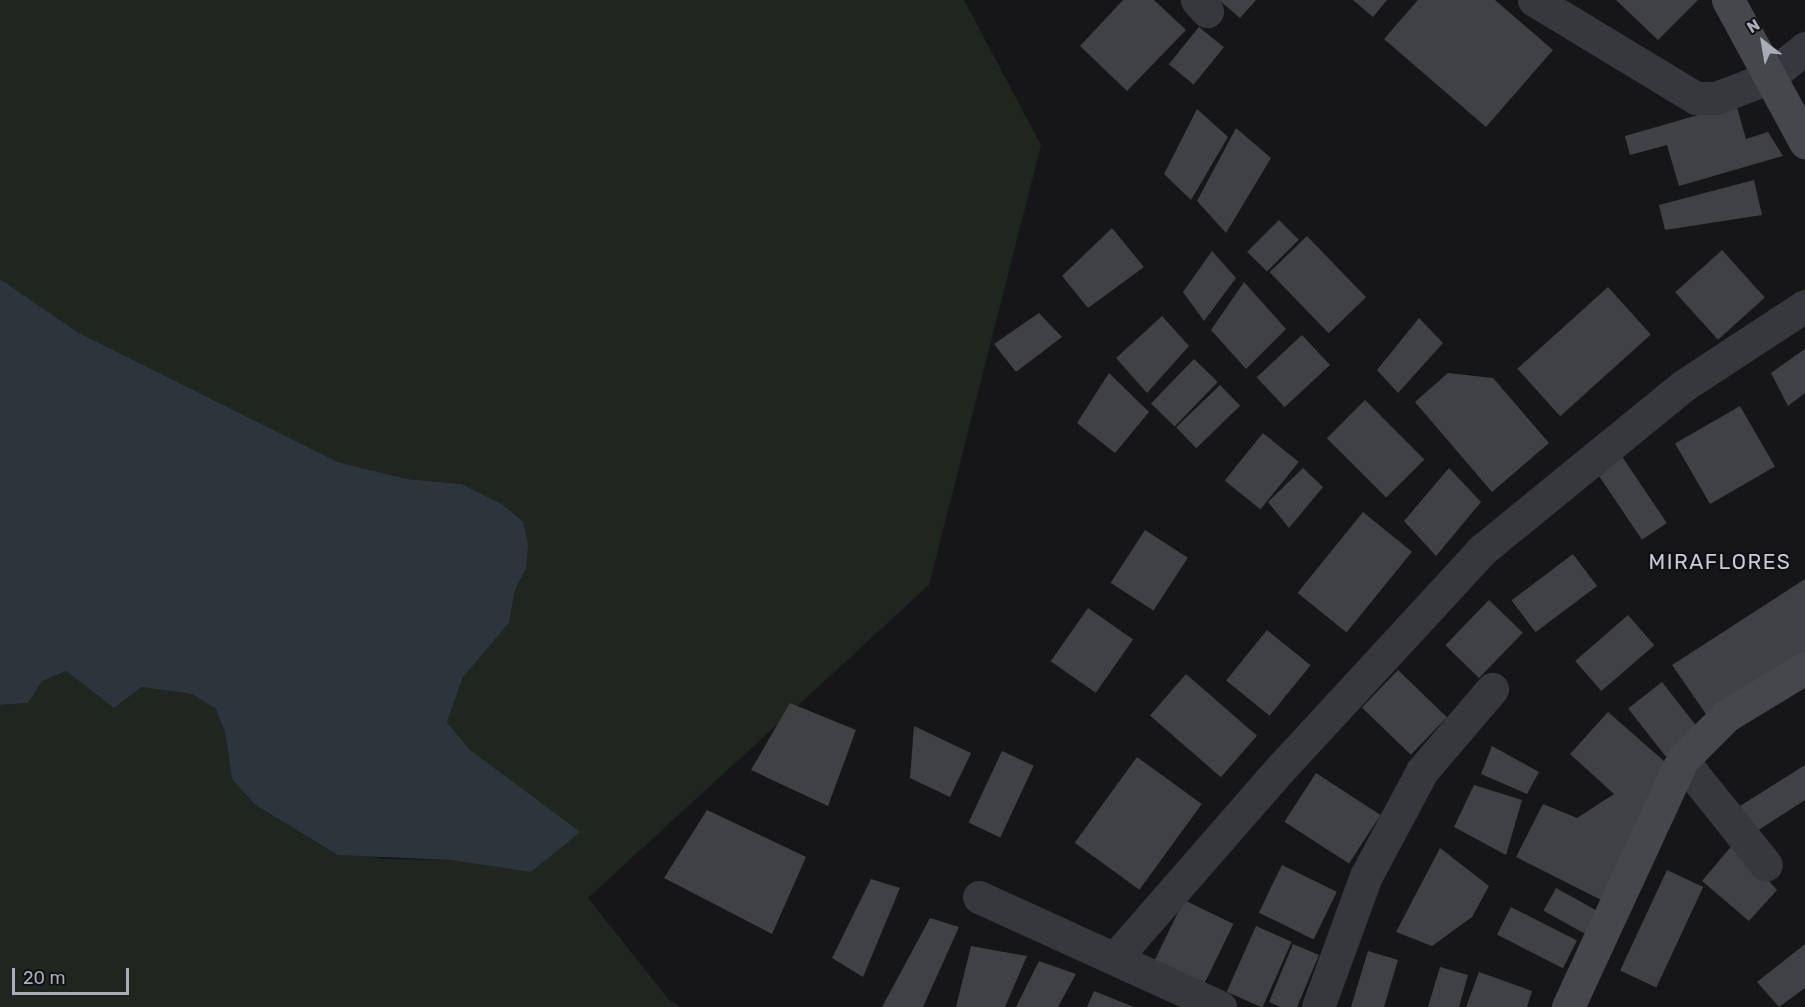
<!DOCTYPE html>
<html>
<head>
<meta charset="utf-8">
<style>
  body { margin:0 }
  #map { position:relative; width:1805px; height:1007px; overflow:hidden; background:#161618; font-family:Rubik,sans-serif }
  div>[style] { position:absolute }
  .green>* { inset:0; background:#1e261f }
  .water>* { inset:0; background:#2c353c }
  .building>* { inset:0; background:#404145; transform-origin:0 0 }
  .street>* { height:33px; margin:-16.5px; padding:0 16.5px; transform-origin:16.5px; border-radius:16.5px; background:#37383d }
  .secondary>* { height:33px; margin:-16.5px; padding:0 16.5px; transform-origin:16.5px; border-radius:16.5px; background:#45474d }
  span { translate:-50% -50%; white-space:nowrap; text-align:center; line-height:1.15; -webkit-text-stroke:4.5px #111113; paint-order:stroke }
  .neighbourhood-label { font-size:21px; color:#c9ccd4; letter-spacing:1.5px }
  .north { position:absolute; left:1733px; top:12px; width:60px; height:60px; -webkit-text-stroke:4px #111113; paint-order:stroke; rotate:329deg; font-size:16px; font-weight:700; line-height:24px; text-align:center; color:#a8adb8 }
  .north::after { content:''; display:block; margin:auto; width:21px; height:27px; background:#a8adb8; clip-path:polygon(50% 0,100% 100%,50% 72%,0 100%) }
  .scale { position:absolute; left:12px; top:968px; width:117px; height:27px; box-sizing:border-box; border:3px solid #a8adb8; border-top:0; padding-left:8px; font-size:18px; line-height:21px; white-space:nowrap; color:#a8adb8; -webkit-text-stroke:4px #111113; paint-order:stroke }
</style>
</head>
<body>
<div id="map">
  <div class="green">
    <i style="clip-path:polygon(0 0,964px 0,1041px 145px,929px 585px,588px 898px,669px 1000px,681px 1007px,0 1007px,0 705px,28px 703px,42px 681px,66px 671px,114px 708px,142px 687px,192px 694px,216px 709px,225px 732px,232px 779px,254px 804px,381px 859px,452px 860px,470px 750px,447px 722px,463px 677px,509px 623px,515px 590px,526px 569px,461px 484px,407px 479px,338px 462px,79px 333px,0 279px)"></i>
  </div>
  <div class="water">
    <i style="clip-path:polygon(0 279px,79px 333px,338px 462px,407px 479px,461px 484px,503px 505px,523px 522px,528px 544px,526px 569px,515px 590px,509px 623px,463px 677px,447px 722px,470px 750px,580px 832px,531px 872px,452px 860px,338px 855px,254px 804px,232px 779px,225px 732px,216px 709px,192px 694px,142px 687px,114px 708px,66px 671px,42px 681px,28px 703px,0 705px)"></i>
  </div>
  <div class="building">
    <i style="clip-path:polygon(1123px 0,1154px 0,1186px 30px,1127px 91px,1080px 46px)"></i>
    <i style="clip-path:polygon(1219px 0,1256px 0,1240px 18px)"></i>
    <i style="clip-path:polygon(1353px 0,1387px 0,1373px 17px)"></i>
    <i style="clip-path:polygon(1418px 0,1495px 0,1553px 50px,1486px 127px,1384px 39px)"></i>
    <i style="clip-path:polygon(1616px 0,1698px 0,1658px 40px)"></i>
    <i style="left:1199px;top:27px;width:32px;height:48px;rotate:39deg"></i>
    <i style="clip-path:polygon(1736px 104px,1746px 139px,1768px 132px,1783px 156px,1679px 186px,1667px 145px,1630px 155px,1625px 136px)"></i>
    <i style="clip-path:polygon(1197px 109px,1228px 137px,1191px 200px,1164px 174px)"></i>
    <i style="clip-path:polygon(1236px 128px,1271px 158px,1226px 233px,1197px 201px)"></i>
    <i style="clip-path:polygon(1754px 180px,1762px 215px,1665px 230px,1659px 205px)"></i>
    <i style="left:1279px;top:220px;width:28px;height:45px;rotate:45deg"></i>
    <i style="clip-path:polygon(1112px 228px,1144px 267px,1088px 308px,1062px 276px)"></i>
    <i style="left:1307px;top:236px;width:85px;height:52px;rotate:46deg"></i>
    <i style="left:1722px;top:250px;width:64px;height:63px;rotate:48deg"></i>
    <i style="clip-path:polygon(1212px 251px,1236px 278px,1204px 321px,1183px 292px)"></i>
    <i style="clip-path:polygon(1244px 282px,1286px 329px,1246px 369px,1211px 330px)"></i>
    <i style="left:1608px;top:287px;width:64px;height:122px;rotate:48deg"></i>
    <i style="clip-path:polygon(1039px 313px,1062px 337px,1016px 372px,994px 344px)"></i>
    <i style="clip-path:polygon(1162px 316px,1189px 346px,1147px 393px,1116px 358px)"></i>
    <i style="clip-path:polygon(1419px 318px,1443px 343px,1398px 393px,1377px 370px)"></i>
    <i style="left:1302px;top:335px;width:41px;height:62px;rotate:47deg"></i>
    <i style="clip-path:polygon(1805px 349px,1805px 393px,1788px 406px,1771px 373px)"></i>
    <i style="left:1194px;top:359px;width:33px;height:62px;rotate:44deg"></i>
    <i style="clip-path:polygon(1109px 373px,1149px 412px,1115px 453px,1077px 423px)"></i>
    <i style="clip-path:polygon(1448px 373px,1493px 378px,1549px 443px,1492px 492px,1415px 402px)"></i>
    <i style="left:1220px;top:385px;width:29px;height:61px;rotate:46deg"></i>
    <i style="left:1365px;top:400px;width:84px;height:54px;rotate:45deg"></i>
    <i style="left:1740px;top:406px;width:70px;height:75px;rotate:60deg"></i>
    <i style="left:1263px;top:433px;width:46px;height:61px;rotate:39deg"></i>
    <i style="left:1621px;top:455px;width:82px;height:30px;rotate:56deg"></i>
    <i style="clip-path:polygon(1303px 468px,1323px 487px,1289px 528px,1268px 502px)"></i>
    <i style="clip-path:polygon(1449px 468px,1481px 502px,1436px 556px,1404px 521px)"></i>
    <i style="left:1363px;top:512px;width:63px;height:104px;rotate:39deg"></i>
    <i style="left:1145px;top:530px;width:51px;height:63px;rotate:33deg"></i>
    <i style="left:1573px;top:554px;width:40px;height:77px;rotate:53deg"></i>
    <i style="clip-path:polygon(1805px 579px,1805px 655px,1708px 717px,1672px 665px)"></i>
    <i style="left:1489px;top:600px;width:47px;height:63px;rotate:44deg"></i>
    <i style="left:1088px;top:608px;width:55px;height:65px;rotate:35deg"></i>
    <i style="left:1628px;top:615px;width:40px;height:70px;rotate:49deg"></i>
    <i style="left:1267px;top:630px;width:56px;height:65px;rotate:39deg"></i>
    <i style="left:1398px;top:670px;width:68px;height:52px;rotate:44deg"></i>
    <i style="left:1186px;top:674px;width:94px;height:55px;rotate:41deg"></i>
    <i style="left:1662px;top:682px;width:61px;height:43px;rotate:52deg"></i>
    <i style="clip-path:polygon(790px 703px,856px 730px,828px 806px,751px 770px)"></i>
    <i style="clip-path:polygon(1608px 712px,1673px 769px,1607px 903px,1516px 857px,1543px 804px,1577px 818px,1614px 794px,1570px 754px)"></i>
    <i style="clip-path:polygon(914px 726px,971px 753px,950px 797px,910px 778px)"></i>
    <i style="clip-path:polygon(1492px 746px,1539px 772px,1527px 794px,1481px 774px)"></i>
    <i style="left:1002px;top:751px;width:35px;height:79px;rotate:25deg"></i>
    <i style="left:1137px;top:757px;width:80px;height:106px;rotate:36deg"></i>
    <i style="clip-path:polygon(1805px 765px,1805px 800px,1757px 831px,1740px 806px)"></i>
    <i style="left:1316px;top:773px;width:77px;height:58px;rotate:33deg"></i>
    <i style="clip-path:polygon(1474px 785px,1522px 800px,1506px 855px,1454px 827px)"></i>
    <i style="clip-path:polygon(707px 810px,806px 857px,772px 934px,664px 878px)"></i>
    <i style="clip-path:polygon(1734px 843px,1777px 890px,1749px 921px,1702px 881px)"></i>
    <i style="clip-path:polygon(1440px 848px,1489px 886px,1472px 917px,1432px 946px,1396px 932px)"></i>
    <i style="left:1282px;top:865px;width:61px;height:53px;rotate:26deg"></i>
    <i style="left:1667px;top:870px;width:40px;height:111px;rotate:25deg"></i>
    <i style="clip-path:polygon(871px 879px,900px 888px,863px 977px,832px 958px)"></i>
    <i style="left:1556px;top:888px;width:47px;height:26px;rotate:29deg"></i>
    <i style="left:1184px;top:900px;width:55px;height:67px;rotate:26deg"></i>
    <i style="left:1511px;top:907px;width:74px;height:31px;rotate:27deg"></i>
    <i style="clip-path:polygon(930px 918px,959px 927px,923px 1007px,882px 1007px)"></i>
    <i style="left:1256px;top:926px;width:39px;height:72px;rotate:24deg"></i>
    <i style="clip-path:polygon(1293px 944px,1319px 955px,1297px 1007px,1280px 1007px,1269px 1002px)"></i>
    <i style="clip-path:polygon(1805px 944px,1805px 988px,1779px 1007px,1757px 982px)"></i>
    <i style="clip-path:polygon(971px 946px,1027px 956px,1005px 1007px,956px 1007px)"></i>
    <i style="clip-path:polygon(1368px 951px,1398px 960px,1384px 1007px,1351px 1007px)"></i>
    <i style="clip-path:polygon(1039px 961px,1076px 974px,1058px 1007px,1016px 1007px)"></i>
    <i style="clip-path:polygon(1440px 967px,1468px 975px,1459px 1007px,1428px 1007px)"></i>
    <i style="clip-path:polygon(1479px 972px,1532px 991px,1527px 1007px,1466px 1007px)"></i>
    <i style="clip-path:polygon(1094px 991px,1134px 1007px,1087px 1007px)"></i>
  </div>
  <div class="street">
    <i style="left:1197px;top:0;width:15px;rotate:48deg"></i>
    <i style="left:1534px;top:0;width:189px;rotate:31.2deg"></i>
    <i style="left:1696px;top:98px;width:20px"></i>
    <i style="left:1716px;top:98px;width:56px;rotate:-21deg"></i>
    <i style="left:1768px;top:78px;width:48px;rotate:-39deg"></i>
    <i style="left:1682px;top:760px;width:134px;rotate:51.3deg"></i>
    <i style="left:979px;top:897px;width:265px;rotate:24.5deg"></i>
    <i style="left:1116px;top:957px;width:251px;rotate:-48.9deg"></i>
    <i style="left:1281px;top:768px;width:297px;rotate:-47.3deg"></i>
    <i style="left:1482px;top:550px;width:259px;rotate:-39.2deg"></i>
    <i style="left:1683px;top:386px;width:146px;rotate:-33.3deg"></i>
    <i style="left:1318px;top:1007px;width:140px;rotate:-69.9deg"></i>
    <i style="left:1366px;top:876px;width:119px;rotate:-61.9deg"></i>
    <i style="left:1422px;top:771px;width:108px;rotate:-49.5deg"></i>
  </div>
  <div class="secondary">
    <i style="left:1728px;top:0;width:162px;rotate:61.5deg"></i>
    <i style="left:1568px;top:1007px;width:272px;rotate:-65.2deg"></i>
    <i style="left:1682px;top:760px;width:62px;rotate:-45deg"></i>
    <i style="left:1726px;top:716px;width:92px;rotate:-31.3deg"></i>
  </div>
  <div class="neighbourhood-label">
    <span style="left:1720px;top:562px">MIRAFLORES</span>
  </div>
  <div class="north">N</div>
  <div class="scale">20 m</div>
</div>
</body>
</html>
